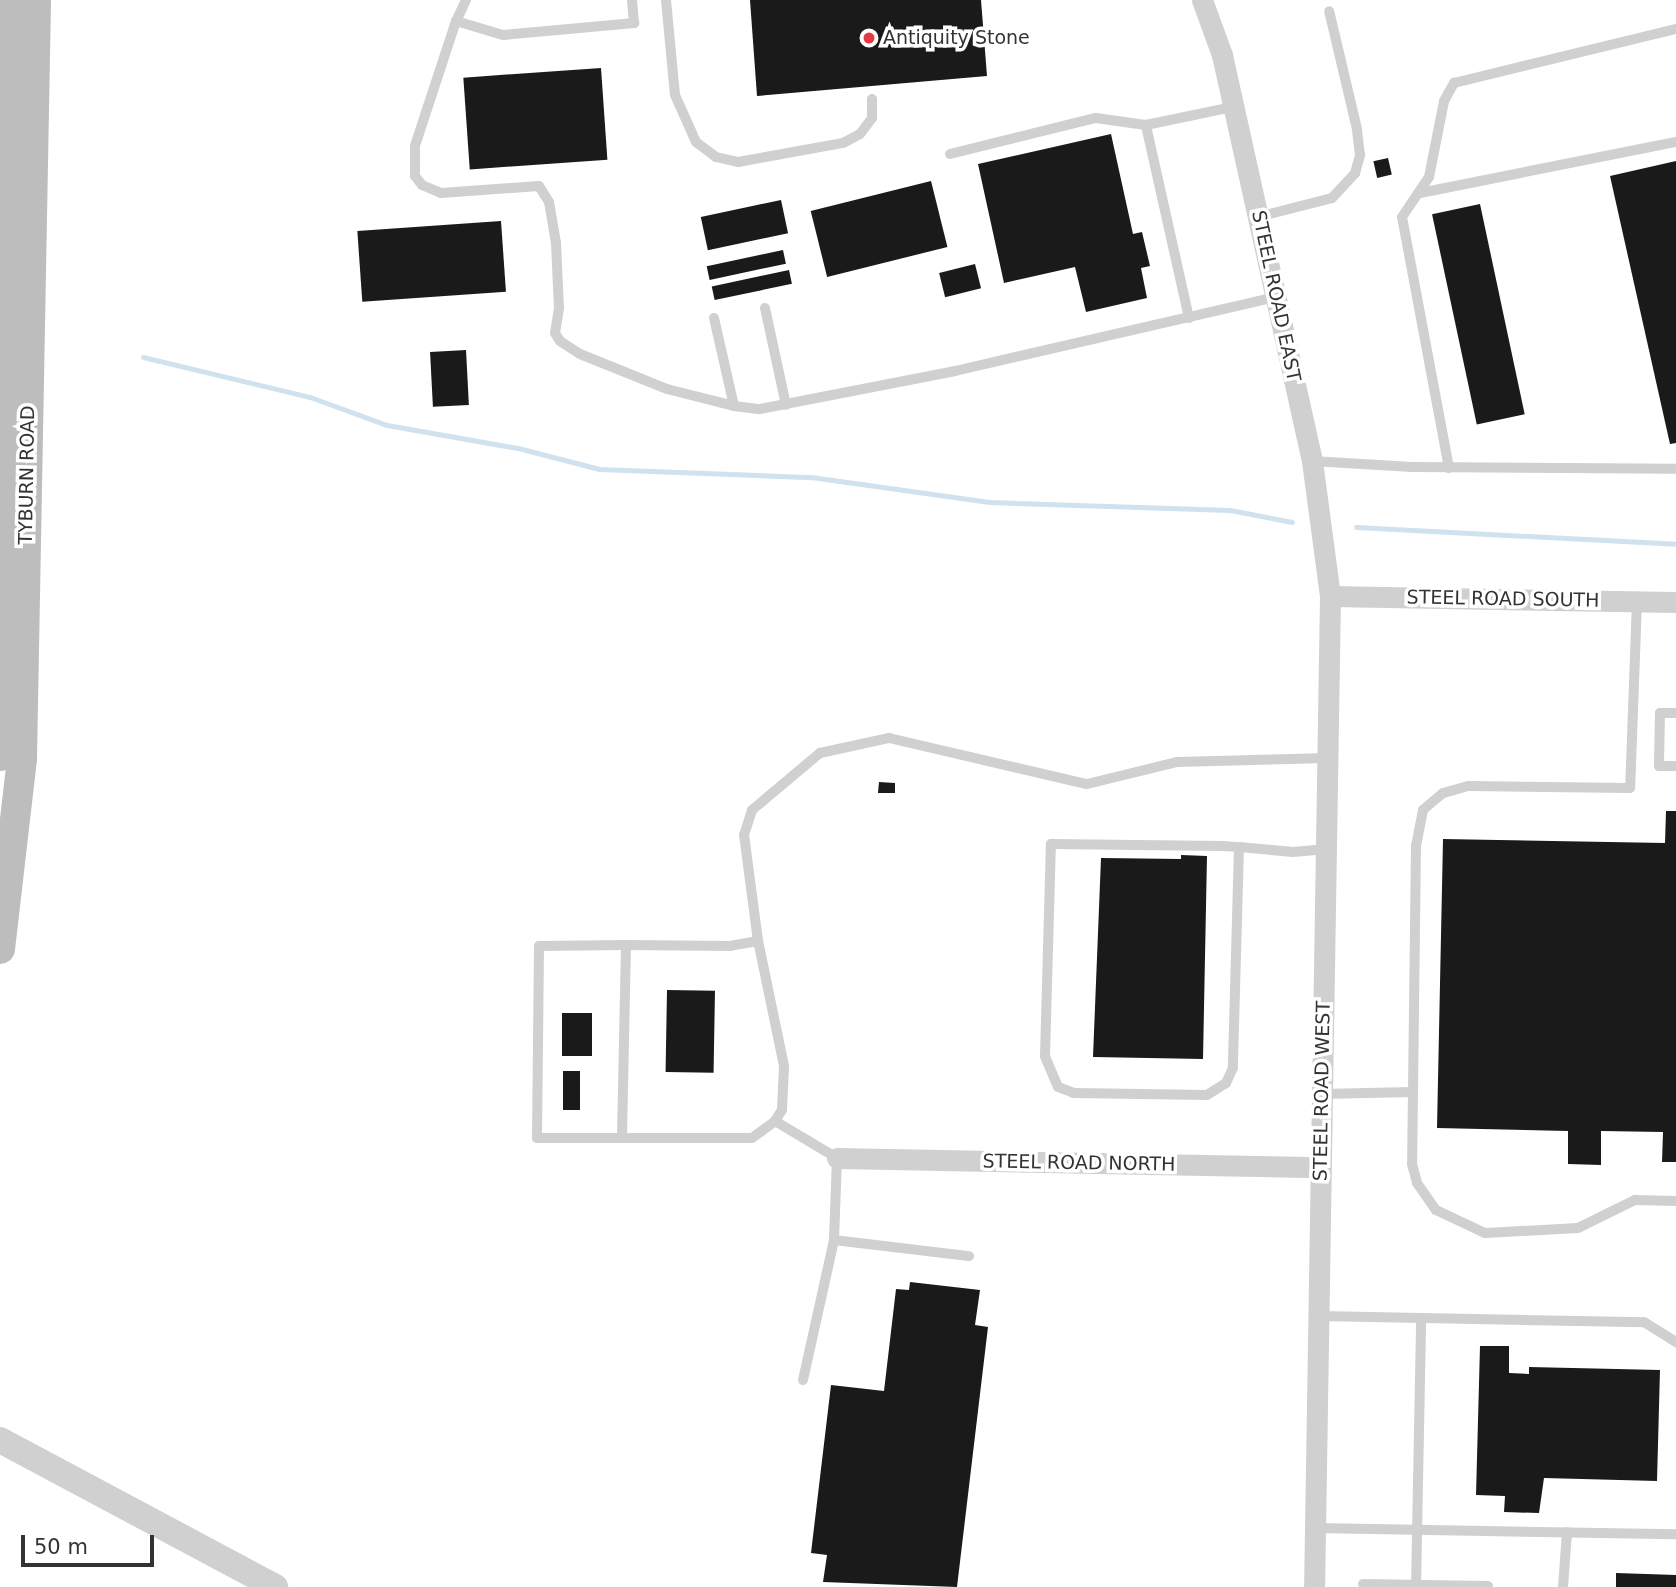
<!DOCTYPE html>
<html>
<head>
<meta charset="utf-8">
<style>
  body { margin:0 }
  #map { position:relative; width:1676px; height:1587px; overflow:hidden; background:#fff; font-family:"DejaVu Sans",sans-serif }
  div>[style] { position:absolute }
  .stream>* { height:5px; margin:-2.5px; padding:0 2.5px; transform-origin:2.5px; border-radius:2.5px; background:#cfe2ee }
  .building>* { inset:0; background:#1a1a1a; transform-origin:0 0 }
  .service>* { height:10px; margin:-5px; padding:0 5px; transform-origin:5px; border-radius:5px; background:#d0d0d0 }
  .minor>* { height:21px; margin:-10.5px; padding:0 10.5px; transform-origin:10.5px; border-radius:10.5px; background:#d0d0d0 }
  .tertiary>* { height:26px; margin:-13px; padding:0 13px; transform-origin:13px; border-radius:13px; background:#d0d0d0 }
  .secondary>* { height:30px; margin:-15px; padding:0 15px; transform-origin:15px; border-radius:15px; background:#bdbdbd }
  .dots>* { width:19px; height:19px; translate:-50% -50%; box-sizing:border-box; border:4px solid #fff; border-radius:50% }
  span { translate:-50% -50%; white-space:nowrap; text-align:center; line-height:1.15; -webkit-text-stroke:7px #fff; paint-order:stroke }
  .poi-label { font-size:19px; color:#333 }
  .left { translate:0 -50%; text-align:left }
  .street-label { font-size:19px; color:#333 }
  .scale { position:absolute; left:21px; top:1535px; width:133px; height:32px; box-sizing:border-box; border:4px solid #333; border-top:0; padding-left:9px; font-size:21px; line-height:24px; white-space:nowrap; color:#333; -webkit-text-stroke:5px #fff; paint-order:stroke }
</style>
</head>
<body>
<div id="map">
  <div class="stream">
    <i style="left:143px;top:357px;width:172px;rotate:13.5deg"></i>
    <i style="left:310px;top:397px;width:82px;rotate:20deg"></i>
    <i style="left:387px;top:425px;width:133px;rotate:10deg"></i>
    <i style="left:518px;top:448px;width:84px;rotate:14.5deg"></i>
    <i style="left:599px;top:469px;width:212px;rotate:2.2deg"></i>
    <i style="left:811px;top:477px;width:180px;rotate:8deg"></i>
    <i style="left:989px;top:502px;width:241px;rotate:1.9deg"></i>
    <i style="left:1230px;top:510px;width:63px;rotate:11deg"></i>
    <i style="left:1356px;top:527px;width:320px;rotate:3deg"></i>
  </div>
  <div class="building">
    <i style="clip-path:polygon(750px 0,981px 0,987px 76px,757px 96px)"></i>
    <i style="left:601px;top:68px;width:92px;height:138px;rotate:86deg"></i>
    <i style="clip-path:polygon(1111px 134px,1133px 234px,1142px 232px,1150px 266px,1141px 268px,1147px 298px,1086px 312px,1075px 267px,1004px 283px,978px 164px)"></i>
    <i style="left:1388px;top:158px;width:17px;height:15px;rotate:77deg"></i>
    <i style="clip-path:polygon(1676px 161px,1676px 443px,1670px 444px,1610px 176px)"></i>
    <i style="left:931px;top:181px;width:68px;height:124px;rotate:76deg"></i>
    <i style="left:781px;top:200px;width:34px;height:82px;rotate:78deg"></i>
    <i style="left:1480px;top:204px;width:215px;height:49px;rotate:78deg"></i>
    <i style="left:501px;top:221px;width:71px;height:144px;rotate:86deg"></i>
    <i style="left:783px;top:250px;width:14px;height:78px;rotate:78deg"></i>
    <i style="left:975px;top:264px;width:25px;height:37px;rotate:76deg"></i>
    <i style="left:789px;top:270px;width:14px;height:79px;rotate:78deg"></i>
    <i style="left:466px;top:350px;width:55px;height:36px;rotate:87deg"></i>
    <i style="clip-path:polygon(879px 782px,895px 783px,895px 793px,878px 793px)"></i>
    <i style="clip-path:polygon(1666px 811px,1676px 811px,1676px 1162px,1662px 1162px,1663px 1132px,1601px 1131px,1601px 1165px,1568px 1164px,1568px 1131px,1437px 1128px,1443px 839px,1665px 843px)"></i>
    <i style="clip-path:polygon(1181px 855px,1207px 856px,1203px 1059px,1093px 1057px,1101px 858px,1181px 859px)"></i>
    <i style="left:667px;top:990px;width:48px;height:82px;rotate:1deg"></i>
    <i style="left:562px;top:1013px;width:30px;height:43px"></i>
    <i style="left:563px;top:1071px;width:17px;height:39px"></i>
    <i style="clip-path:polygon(910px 1282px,980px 1290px,975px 1325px,988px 1327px,957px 1587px,823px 1582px,827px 1555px,811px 1553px,831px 1385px,884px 1391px,896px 1289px,909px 1290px)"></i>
    <i style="clip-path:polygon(1480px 1346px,1509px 1346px,1509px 1373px,1529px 1374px,1529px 1367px,1660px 1370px,1657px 1481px,1544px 1478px,1539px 1513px,1504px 1512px,1505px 1496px,1476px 1495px)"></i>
    <i style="clip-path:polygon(1616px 1573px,1676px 1575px,1676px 1587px,1616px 1587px)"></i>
  </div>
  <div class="service">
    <i style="left:466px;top:0;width:23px;rotate:115deg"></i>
    <i style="left:456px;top:21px;width:49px;rotate:16.6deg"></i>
    <i style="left:503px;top:35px;width:132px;rotate:-5.2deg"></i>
    <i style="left:634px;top:23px;width:23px;rotate:-95deg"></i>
    <i style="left:666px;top:0;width:95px;rotate:84.6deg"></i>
    <i style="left:675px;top:95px;width:51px;rotate:65.9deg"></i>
    <i style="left:696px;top:142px;width:25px;rotate:37deg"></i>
    <i style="left:716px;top:157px;width:23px;rotate:13deg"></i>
    <i style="left:738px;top:162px;width:107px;rotate:-10.3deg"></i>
    <i style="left:843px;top:143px;width:19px;rotate:-28deg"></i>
    <i style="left:860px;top:134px;width:20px;rotate:-53deg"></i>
    <i style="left:872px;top:118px;width:19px;rotate:-90deg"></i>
    <i style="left:456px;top:21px;width:132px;rotate:108.2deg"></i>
    <i style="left:415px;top:146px;width:30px;rotate:90deg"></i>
    <i style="left:415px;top:176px;width:11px;rotate:52deg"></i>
    <i style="left:422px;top:185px;width:21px;rotate:23deg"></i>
    <i style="left:441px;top:193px;width:98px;rotate:-4.1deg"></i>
    <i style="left:539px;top:186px;width:19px;rotate:58deg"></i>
    <i style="left:549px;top:202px;width:42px;rotate:80.3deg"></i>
    <i style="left:556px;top:243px;width:65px;rotate:87.4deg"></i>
    <i style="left:559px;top:308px;width:25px;rotate:99deg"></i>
    <i style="left:555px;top:333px;width:9px;rotate:58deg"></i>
    <i style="left:560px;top:341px;width:24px;rotate:33deg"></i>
    <i style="left:580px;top:354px;width:94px;rotate:21.9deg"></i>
    <i style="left:667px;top:389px;width:69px;rotate:14.2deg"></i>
    <i style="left:950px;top:154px;width:150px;rotate:-13.9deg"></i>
    <i style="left:1096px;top:118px;width:50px;rotate:8deg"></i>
    <i style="left:1420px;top:193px;width:261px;rotate:-11.3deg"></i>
    <i style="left:1258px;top:217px;width:76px;rotate:-14.4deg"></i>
    <i style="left:1332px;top:198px;width:34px;rotate:-47deg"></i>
    <i style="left:1355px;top:173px;width:19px;rotate:-74deg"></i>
    <i style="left:1360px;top:155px;width:26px;rotate:-97deg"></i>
    <i style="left:1357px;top:129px;width:121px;rotate:-103.3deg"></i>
    <i style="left:765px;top:308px;width:99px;rotate:77.8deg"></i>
    <i style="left:714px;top:318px;width:90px;rotate:77.2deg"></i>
    <i style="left:734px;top:406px;width:26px;rotate:7deg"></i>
    <i style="left:760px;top:409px;width:199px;rotate:-11deg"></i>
    <i style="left:955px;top:371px;width:329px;rotate:-13deg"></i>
    <i style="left:1189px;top:318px;width:198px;rotate:-102.6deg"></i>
    <i style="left:1146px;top:125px;width:89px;rotate:-11.7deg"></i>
    <i style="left:1312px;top:461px;width:100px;rotate:3.4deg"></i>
    <i style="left:1412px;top:467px;width:264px;rotate:0.4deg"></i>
    <i style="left:1449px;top:468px;width:255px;rotate:-100.6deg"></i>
    <i style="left:1402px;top:217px;width:48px;rotate:-56deg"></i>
    <i style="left:1429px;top:177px;width:77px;rotate:-78.8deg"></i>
    <i style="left:1444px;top:101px;width:21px;rotate:-61deg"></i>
    <i style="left:1454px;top:83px;width:228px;rotate:-13.7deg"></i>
    <i style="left:1637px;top:601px;width:187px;rotate:92.1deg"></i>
    <i style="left:1630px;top:788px;width:162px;rotate:-179.3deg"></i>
    <i style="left:1468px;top:786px;width:26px;rotate:164deg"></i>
    <i style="left:1443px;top:793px;width:26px;rotate:140deg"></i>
    <i style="left:1423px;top:810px;width:36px;rotate:101deg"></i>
    <i style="left:1416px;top:845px;width:319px;rotate:90.7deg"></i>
    <i style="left:1412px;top:1164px;width:20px;rotate:75deg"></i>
    <i style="left:1417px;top:1183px;width:33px;rotate:55deg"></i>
    <i style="left:1436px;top:1210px;width:54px;rotate:25.1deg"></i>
    <i style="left:1485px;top:1233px;width:93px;rotate:-3.1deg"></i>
    <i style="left:1578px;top:1228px;width:64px;rotate:-26.2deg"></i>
    <i style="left:1635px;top:1200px;width:41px;rotate:1.4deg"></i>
    <i style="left:1676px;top:713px;width:16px;rotate:180deg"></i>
    <i style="left:1660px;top:713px;width:53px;rotate:91.1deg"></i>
    <i style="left:1659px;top:766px;width:17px"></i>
    <i style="left:1239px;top:847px;width:221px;rotate:91.6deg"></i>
    <i style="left:1233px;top:1068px;width:17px;rotate:115deg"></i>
    <i style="left:1226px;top:1083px;width:22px;rotate:148deg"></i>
    <i style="left:1207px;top:1095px;width:133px;rotate:-179.1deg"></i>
    <i style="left:1074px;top:1093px;width:17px;rotate:-159deg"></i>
    <i style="left:1058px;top:1087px;width:34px;rotate:-113deg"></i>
    <i style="left:1045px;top:1056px;width:212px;rotate:-88.4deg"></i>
    <i style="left:1051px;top:844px;width:172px;rotate:0.7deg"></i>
    <i style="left:1223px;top:846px;width:16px;rotate:4deg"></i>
    <i style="left:1239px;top:847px;width:54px;rotate:5.3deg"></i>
    <i style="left:1293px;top:852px;width:34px;rotate:-5deg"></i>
    <i style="left:758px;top:941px;width:107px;rotate:-97.5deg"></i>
    <i style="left:744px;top:835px;width:26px;rotate:-72deg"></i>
    <i style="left:752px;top:810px;width:89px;rotate:-40deg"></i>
    <i style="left:820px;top:753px;width:71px;rotate:-12.3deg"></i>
    <i style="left:889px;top:738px;width:203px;rotate:13.1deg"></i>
    <i style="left:1087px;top:784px;width:93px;rotate:-13.7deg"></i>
    <i style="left:1177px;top:762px;width:152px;rotate:-1.5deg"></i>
    <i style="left:1322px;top:1094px;width:91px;rotate:-1.3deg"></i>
    <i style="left:775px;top:1121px;width:13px;rotate:-58deg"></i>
    <i style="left:782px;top:1110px;width:44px;rotate:-87.4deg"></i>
    <i style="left:784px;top:1066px;width:128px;rotate:-101.7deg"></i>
    <i style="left:758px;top:941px;width:27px;rotate:170deg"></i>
    <i style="left:731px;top:946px;width:105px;rotate:-179.5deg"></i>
    <i style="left:626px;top:945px;width:193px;rotate:91.2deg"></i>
    <i style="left:622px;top:1138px;width:130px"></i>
    <i style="left:752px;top:1138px;width:29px;rotate:-36deg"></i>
    <i style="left:775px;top:1121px;width:72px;rotate:30.8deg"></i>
    <i style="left:837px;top:1158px;width:82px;rotate:92.1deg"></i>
    <i style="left:834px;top:1240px;width:136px;rotate:6.8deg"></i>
    <i style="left:622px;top:1138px;width:85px;rotate:180deg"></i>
    <i style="left:537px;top:1138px;width:192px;rotate:-89.4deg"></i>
    <i style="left:539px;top:946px;width:87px;rotate:-0.7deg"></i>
    <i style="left:1318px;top:1316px;width:326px;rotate:1.1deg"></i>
    <i style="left:1644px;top:1322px;width:38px;rotate:32deg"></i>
    <i style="left:803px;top:1380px;width:143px;rotate:-77.5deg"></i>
    <i style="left:1315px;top:1528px;width:361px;rotate:1deg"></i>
    <i style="left:1363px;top:1584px;width:125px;rotate:0.9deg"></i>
    <i style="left:1416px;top:1587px;width:269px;rotate:-88.9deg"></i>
    <i style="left:1563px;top:1587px;width:55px;rotate:-85.8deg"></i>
  </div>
  <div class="minor">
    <i style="left:1202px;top:0;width:59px;rotate:70deg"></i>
    <i style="left:1222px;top:55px;width:416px;rotate:77.5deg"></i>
    <i style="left:1312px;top:461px;width:136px;rotate:82.4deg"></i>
    <i style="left:1330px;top:596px;width:991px;rotate:90.92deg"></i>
    <i style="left:1330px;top:596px;width:346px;rotate:1deg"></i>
    <i style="left:837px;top:1158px;width:484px;rotate:1.1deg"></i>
  </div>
  <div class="tertiary">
    <i style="left:0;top:1440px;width:312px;rotate:28.1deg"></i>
  </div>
  <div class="secondary">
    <i style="left:0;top:756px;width:756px;rotate:-89.09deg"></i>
    <i style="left:0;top:949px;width:192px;rotate:-83.4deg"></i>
    <i style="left:22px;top:758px;width:758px;rotate:-88.94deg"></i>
  </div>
  <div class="dots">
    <i style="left:869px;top:38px;background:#e63946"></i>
  </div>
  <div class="poi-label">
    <span class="left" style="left:883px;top:38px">Antiquity Stone</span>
  </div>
  <div class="street-label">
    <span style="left:1276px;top:296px;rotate:78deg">STEEL ROAD EAST</span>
    <span style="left:27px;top:475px;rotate:-89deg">TYBURN ROAD</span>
    <span style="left:1503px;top:599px;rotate:1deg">STEEL ROAD SOUTH</span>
    <span style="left:1322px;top:1091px;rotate:-89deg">STEEL ROAD WEST</span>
    <span style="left:1079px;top:1163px;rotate:1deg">STEEL ROAD NORTH</span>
  </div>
  <div class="scale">50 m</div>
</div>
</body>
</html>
